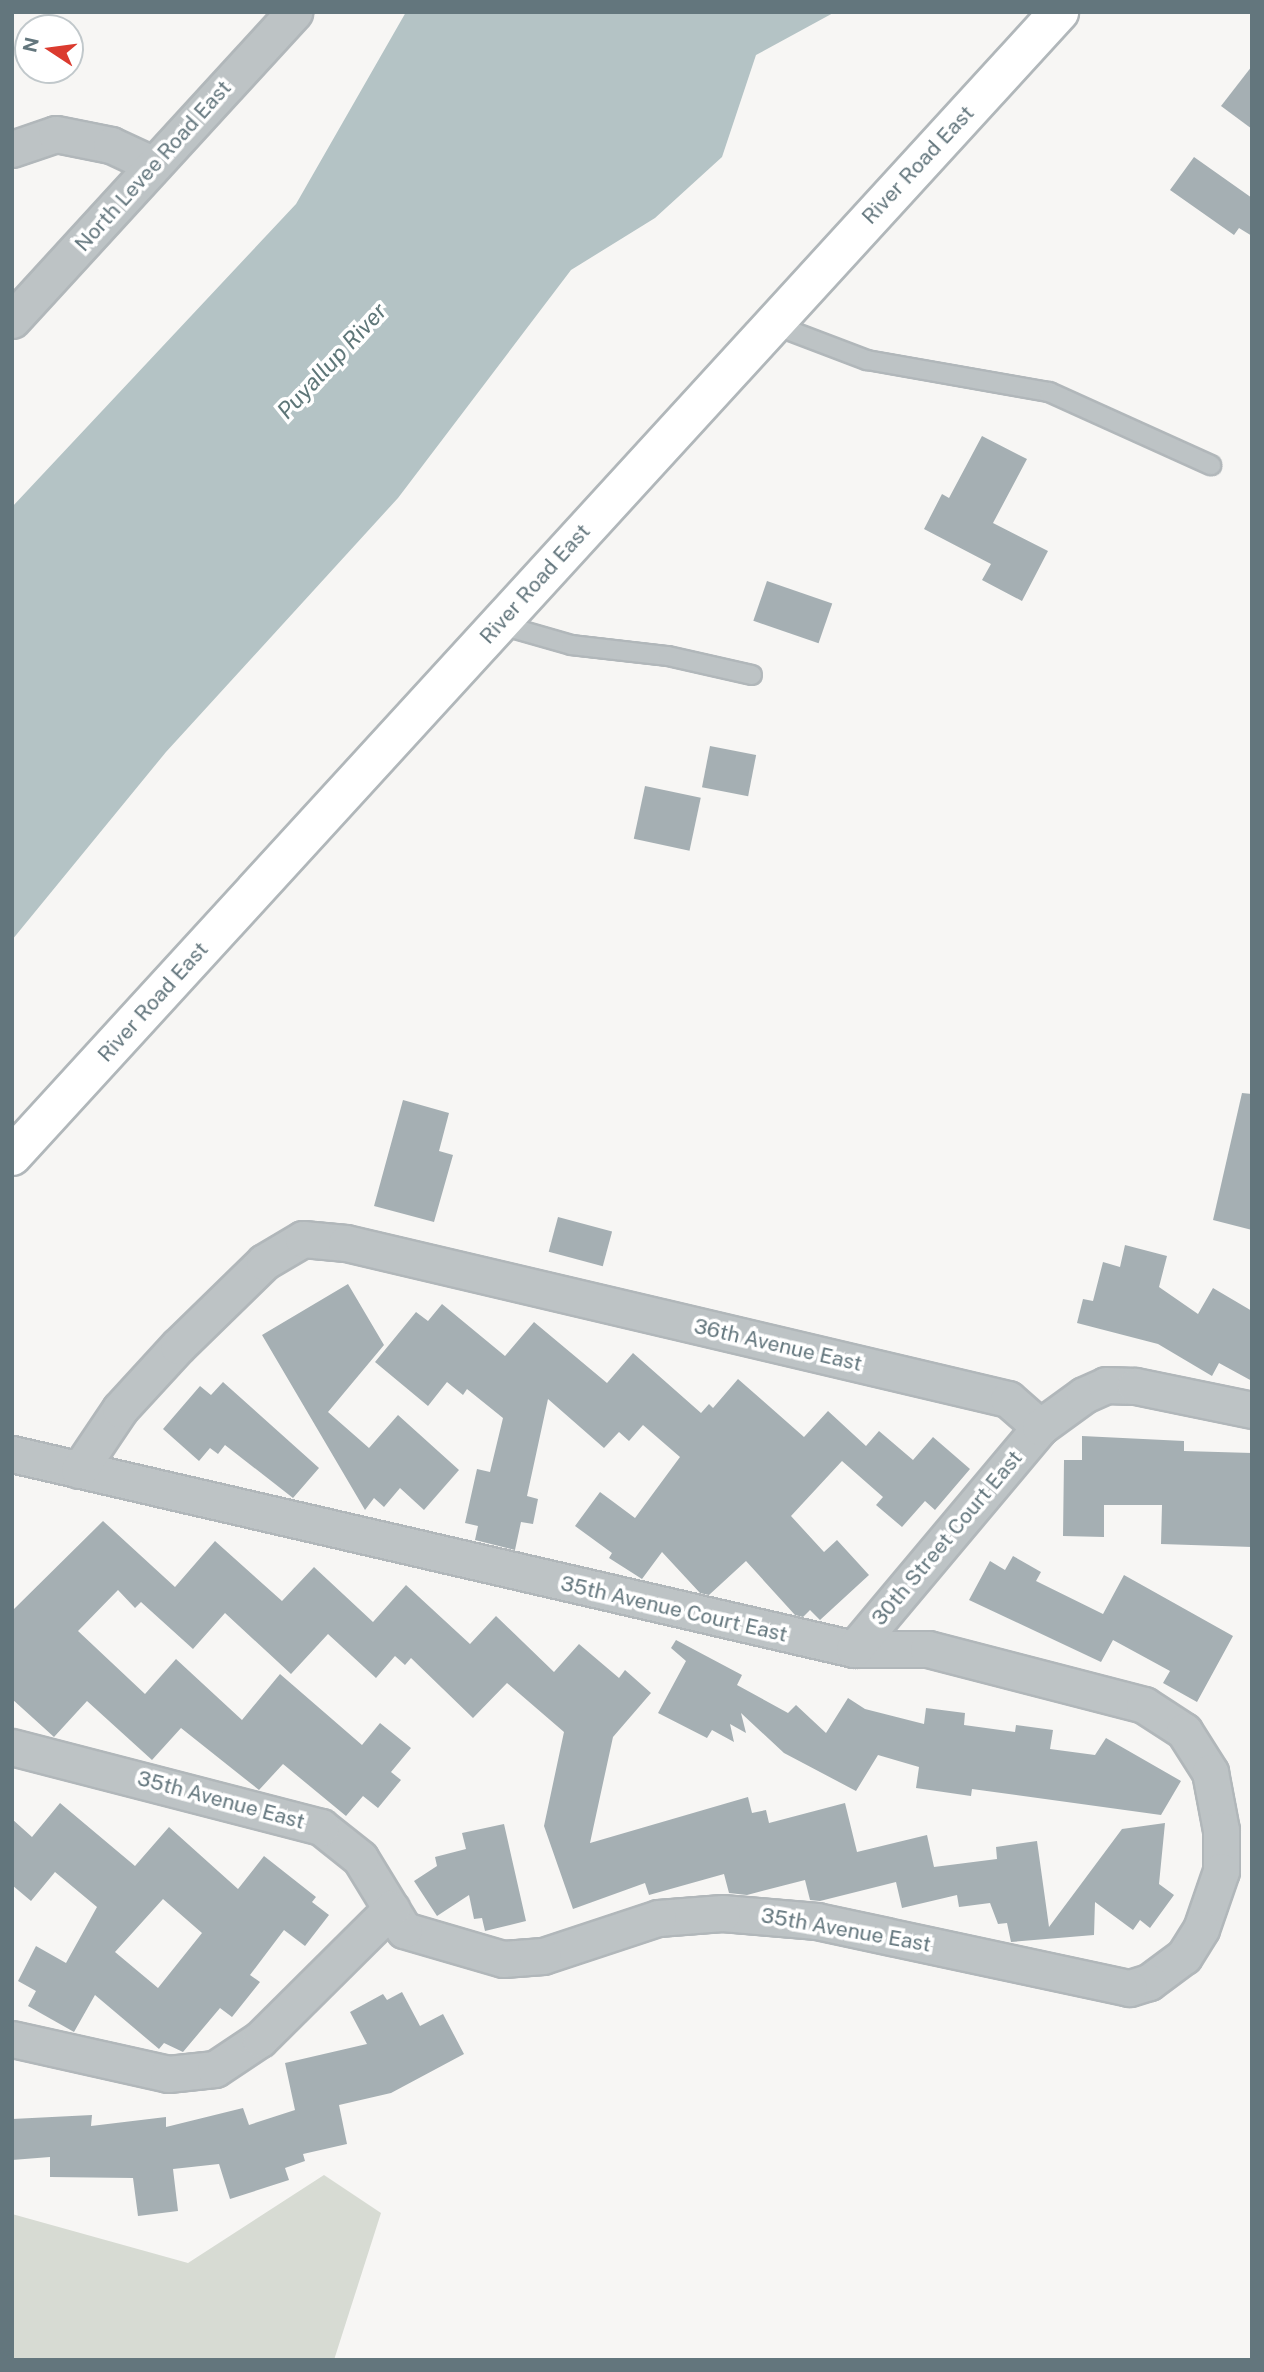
<!DOCTYPE html>
<html>
<head>
<meta charset="utf-8">
<style>
  body { margin:0 }
  #map { position:relative; width:1264px; height:2372px; overflow:hidden; background:#f7f6f4; font-family:"Public Sans",sans-serif }
  div>[style] { position:absolute }
  .green>* { inset:0; background:#d7dbd3 }
  .water>* { inset:0; background:#b4c3c5 }
  .building>* { inset:0; background:#a5afb3; transform-origin:0 0 }
  .roads { filter:drop-shadow(2px 0 #b1b7ba) drop-shadow(-2px 0 #b1b7ba) drop-shadow(0 2px #b1b7ba) drop-shadow(0 -2px #b1b7ba) }
  .service>* { height:18px; margin:-9px; padding:0 9px; transform-origin:9px; border-radius:9px; background:#bdc3c5 }
  .minor>* { height:35px; margin:-17.5px; padding:0 17.5px; transform-origin:17.5px; border-radius:17.5px; background:#bdc3c5 }
  .primary>* { height:38px; margin:-19px; padding:0 19px; transform-origin:19px; border-radius:19px; background:#fff }
  span { translate:-50% -50%; white-space:nowrap; text-align:center; line-height:1.15; -webkit-text-stroke:7px #fff; paint-order:stroke }
  .street-label { font-size:21px; color:#63767d }
  .water-label { font-size:23px; color:#5e7678; font-style:italic }
  .frame { position:absolute; inset:0; border:14px solid #63767d; pointer-events:none }
  .north { position:absolute; left:14px; top:14px; width:70px; height:70px; box-sizing:border-box; background:#fff; border:2px solid #c1c8cb; border-radius:50%; rotate:283deg; font-size:19px; font-weight:700; line-height:28px; text-align:center; color:#63767d }
  .north::after { content:''; display:block; margin:auto; width:24px; height:32px; background:#db3b2f; clip-path:polygon(50% 0,100% 100%,50% 72%,0 100%) }
</style>
</head>
<body>
<div id="map">
  <div class="green">
    <i style="clip-path:polygon(324px 2175px,381px 2213px,334px 2360px,12px 2360px,12px 2214px,188px 2263px)"></i>
  </div>
  <div class="water">
    <i style="clip-path:polygon(406px 12px,835px 12px,756px 55px,722px 157px,655px 218px,571px 270px,398px 498px,166px 752px,12px 940px,12px 507px,296px 204px)"></i>
  </div>
  <div class="building">
    <i style="clip-path:polygon(1252px 66px,1252px 129px,1221px 106px)"></i>
    <i style="clip-path:polygon(1194px 157px,1252px 198px,1252px 236px,1239px 228px,1234px 235px,1170px 190px)"></i>
    <i style="clip-path:polygon(982px 436px,1027px 459px,993px 523px,1048px 551px,1022px 601px,982px 580px,991px 564px,924px 529px,942px 494px,949px 498px)"></i>
    <i style="left:767px;top:581px;width:69px;height:42px;rotate:19deg"></i>
    <i style="left:710px;top:746px;width:47px;height:42px;rotate:11deg"></i>
    <i style="left:645px;top:786px;width:57px;height:54px;rotate:12deg"></i>
    <i style="clip-path:polygon(1242px 1093px,1252px 1094px,1252px 1230px,1213px 1220px)"></i>
    <i style="clip-path:polygon(403px 1100px,449px 1113px,439px 1151px,453px 1155px,434px 1222px,374px 1206px)"></i>
    <i style="left:558px;top:1217px;width:56px;height:36px;rotate:15deg"></i>
    <i style="clip-path:polygon(1125px 1245px,1167px 1256px,1159px 1287px,1198px 1314px,1213px 1288px,1252px 1311px,1252px 1381px,1219px 1363px,1212px 1376px,1158px 1344px,1077px 1323px,1083px 1299px,1093px 1301px,1103px 1262px,1120px 1267px)"></i>
    <i style="clip-path:polygon(348px 1284px,384px 1345px,328px 1412px,369px 1448px,398px 1415px,459px 1470px,424px 1510px,400px 1488px,384px 1507px,374px 1498px,365px 1510px,262px 1335px)"></i>
    <i style="clip-path:polygon(442px 1304px,505px 1356px,534px 1322px,607px 1383px,633px 1353px,701px 1413px,709px 1404px,713px 1408px,738px 1379px,804px 1437px,828px 1411px,866px 1446px,879px 1431px,913px 1460px,933px 1437px,970px 1469px,935px 1510px,925px 1501px,902px 1527px,876px 1505px,883px 1497px,842px 1461px,791px 1516px,824px 1552px,837px 1540px,869px 1575px,820px 1620px,810px 1610px,803px 1617px,795px 1615px,746px 1561px,709px 1595px,700px 1593px,662px 1552px,642px 1579px,609px 1558px,612px 1553px,575px 1526px,600px 1492px,635px 1518px,680px 1457px,643px 1425px,629px 1441px,619px 1432px,604px 1448px,548px 1399px,527px 1496px,538px 1499px,533px 1524px,521px 1522px,515px 1550px,475px 1540px,478px 1526px,465px 1523px,477px 1469px,490px 1472px,503px 1418px,467px 1389px,463px 1395px,447px 1382px,428px 1406px,375px 1362px,416px 1312px,428px 1321px)"></i>
    <i style="clip-path:polygon(223px 1382px,319px 1468px,293px 1498px,225px 1445px,218px 1454px,210px 1448px,199px 1461px,163px 1429px,200px 1386px,211px 1395px)"></i>
    <i style="clip-path:polygon(1082px 1436px,1184px 1441px,1184px 1451px,1252px 1453px,1252px 1547px,1161px 1544px,1162px 1505px,1104px 1505px,1104px 1537px,1063px 1536px,1064px 1460px,1082px 1460px)"></i>
    <i style="clip-path:polygon(103px 1521px,175px 1587px,215px 1541px,282px 1601px,314px 1567px,373px 1622px,406px 1585px,470px 1644px,496px 1616px,554px 1672px,579px 1644px,619px 1678px,625px 1670px,651px 1693px,613px 1737px,590px 1843px,748px 1797px,752px 1813px,766px 1810px,769px 1823px,845px 1803px,857px 1852px,927px 1835px,934px 1867px,997px 1859px,996px 1847px,1037px 1841px,1049px 1927px,1122px 1829px,1165px 1823px,1159px 1884px,1174px 1895px,1150px 1928px,1140px 1920px,1133px 1930px,1095px 1902px,1094px 1935px,1011px 1942px,1007px 1923px,998px 1924px,990px 1903px,959px 1907px,957px 1895px,902px 1908px,896px 1882px,820px 1901px,810px 1900px,805px 1880px,747px 1895px,729px 1893px,724px 1874px,649px 1895px,645px 1883px,573px 1909px,544px 1826px,564px 1732px,507px 1683px,473px 1718px,411px 1658px,405px 1665px,395px 1656px,376px 1678px,328px 1634px,291px 1674px,225px 1613px,193px 1649px,141px 1602px,135px 1608px,118px 1590px,78px 1631px,145px 1694px,176px 1659px,242px 1720px,280px 1674px,362px 1745px,380px 1723px,411px 1748px,391px 1772px,401px 1780px,378px 1808px,363px 1796px,346px 1816px,283px 1764px,259px 1790px,181px 1728px,152px 1760px,87px 1701px,54px 1737px,12px 1699px,12px 1611px)"></i>
    <i style="clip-path:polygon(1013px 1556px,1041px 1572px,1036px 1581px,1103px 1614px,1124px 1575px,1233px 1636px,1197px 1702px,1163px 1683px,1170px 1671px,1113px 1640px,1101px 1662px,969px 1600px,990px 1561px,1005px 1570px)"></i>
    <i style="clip-path:polygon(676px 1640px,742px 1675px,737px 1685px,788px 1713px,796px 1705px,826px 1733px,848px 1698px,865px 1709px,924px 1724px,926px 1708px,965px 1713px,964px 1725px,1015px 1732px,1016px 1725px,1053px 1730px,1050px 1749px,1095px 1755px,1106px 1738px,1181px 1781px,1161px 1815px,972px 1789px,971px 1796px,916px 1788px,919px 1767px,878px 1755px,856px 1791px,784px 1753px,741px 1713px,746px 1733px,730px 1724px,734px 1742px,712px 1730px,707px 1738px,658px 1713px,686px 1661px,671px 1648px)"></i>
    <i style="clip-path:polygon(evenodd,60px 1803px,135px 1866px,169px 1827px,238px 1889px,264px 1856px,316px 1897px,312px 1902px,329px 1915px,305px 1946px,284px 1930px,250px 1975px,260px 1982px,232px 2017px,220px 2008px,183px 2052px,164px 2043px,159px 2049px,95px 1995px,74px 2032px,28px 2006px,36px 1991px,18px 1981px,36px 1946px,66px 1963px,97px 1907px,55px 1872px,31px 1901px,12px 1885px,12px 1819px,32px 1837px,60px 1803px,163px 1899px,202px 1933px,158px 1988px,115px 1952px,163px 1899px)"></i>
    <i style="clip-path:polygon(504px 1824px,526px 1921px,485px 1931px,482px 1918px,474px 1919px,469px 1895px,437px 1916px,414px 1881px,437px 1866px,435px 1857px,466px 1849px,462px 1833px)"></i>
    <i style="clip-path:polygon(402px 1992px,420px 2026px,443px 2014px,464px 2054px,391px 2093px,339px 2105px,347px 2144px,303px 2154px,305px 2161px,285px 2168px,289px 2180px,230px 2199px,219px 2164px,173px 2169px,178px 2211px,138px 2216px,133px 2178px,50px 2177px,50px 2157px,12px 2160px,12px 2119px,92px 2115px,91px 2126px,166px 2117px,166px 2127px,243px 2108px,249px 2125px,295px 2110px,285px 2063px,367px 2044px,350px 2012px,383px 1994px,387px 2000px)"></i>
  </div>
  <div class="roads">
    <div class="service">
      <i style="left:772px;top:324px;width:102px;rotate:20.8deg"></i>
      <i style="left:867px;top:360px;width:185px;rotate:10deg"></i>
      <i style="left:1049px;top:392px;width:178px;rotate:24.3deg"></i>
      <i style="left:498px;top:624px;width:76px;rotate:16deg"></i>
      <i style="left:571px;top:645px;width:98px;rotate:6.5deg"></i>
      <i style="left:668px;top:656px;width:86px;rotate:12.7deg"></i>
    </div>
    <div class="minor">
      <i style="left:12px;top:149px;width:46px;rotate:-18.8deg"></i>
      <i style="left:56px;top:134px;width:56px;rotate:11.3deg"></i>
      <i style="left:111px;top:145px;width:47px;rotate:24.9deg"></i>
      <i style="left:12px;top:320px;width:418px;rotate:-47.5deg"></i>
      <i style="left:12px;top:1454px;width:864px;rotate:13.04deg"></i>
      <i style="left:854px;top:1649px;width:74px"></i>
      <i style="left:928px;top:1649px;width:223px;rotate:14.5deg"></i>
      <i style="left:1144px;top:1705px;width:48px;rotate:33deg"></i>
      <i style="left:1184px;top:1731px;width:49px;rotate:57.6deg"></i>
      <i style="left:1210px;top:1772px;width:59px;rotate:79.3deg"></i>
      <i style="left:1221px;top:1830px;width:41px;rotate:90deg"></i>
      <i style="left:1221px;top:1871px;width:61px;rotate:109deg"></i>
      <i style="left:1201px;top:1929px;width:32px;rotate:122deg"></i>
      <i style="left:1184px;top:1956px;width:44px;rotate:143.4deg"></i>
      <i style="left:1149px;top:1982px;width:21px;rotate:163deg"></i>
      <i style="left:1129px;top:1988px;width:319px;rotate:-167.9deg"></i>
      <i style="left:817px;top:1921px;width:95px;rotate:-175.2deg"></i>
      <i style="left:722px;top:1913px;width:64px;rotate:175.5deg"></i>
      <i style="left:658px;top:1918px;width:121px;rotate:161.7deg"></i>
      <i style="left:543px;top:1956px;width:40px;rotate:175.7deg"></i>
      <i style="left:503px;top:1959px;width:103px;rotate:-163.7deg"></i>
      <i style="left:404px;top:1930px;width:84px;rotate:-121.4deg"></i>
      <i style="left:360px;top:1858px;width:50px;rotate:-141.5deg"></i>
      <i style="left:321px;top:1827px;width:319px;rotate:-165.5deg"></i>
      <i style="left:79px;top:1470px;width:73px;rotate:-56.1deg"></i>
      <i style="left:120px;top:1409px;width:86px;rotate:-47.4deg"></i>
      <i style="left:178px;top:1346px;width:120px;rotate:-44.3deg"></i>
      <i style="left:264px;top:1262px;width:45px;rotate:-30.5deg"></i>
      <i style="left:303px;top:1239px;width:43px;rotate:5.3deg"></i>
      <i style="left:346px;top:1243px;width:680px;rotate:13.26deg"></i>
      <i style="left:1008px;top:1399px;width:43px;rotate:41.2deg"></i>
      <i style="left:854px;top:1649px;width:290px;rotate:-50deg"></i>
      <i style="left:1040px;top:1427px;width:54px;rotate:-36deg"></i>
      <i style="left:1084px;top:1395px;width:24px;rotate:-24deg"></i>
      <i style="left:1106px;top:1385px;width:29px;rotate:2deg"></i>
      <i style="left:1135px;top:1386px;width:119px;rotate:11.6deg"></i>
      <i style="left:12px;top:2039px;width:160px;rotate:12.6deg"></i>
      <i style="left:168px;top:2074px;width:47px;rotate:-6.1deg"></i>
      <i style="left:215px;top:2069px;width:54px;rotate:-33.7deg"></i>
      <i style="left:260px;top:2039px;width:185px;rotate:-44.8deg"></i>
    </div>
    <div class="primary">
      <i style="left:12px;top:1156px;width:1551px;rotate:-47.53deg"></i>
    </div>
  </div>
  <div class="street-label">
    <span style="left:918px;top:165px;rotate:-47deg">River Road East</span>
    <span style="left:153px;top:166px;rotate:-48deg">North Levee Road East</span>
    <span style="left:535px;top:584px;rotate:-48deg">River Road East</span>
    <span style="left:153px;top:1002px;rotate:-48deg">River Road East</span>
    <span style="left:778px;top:1345px;rotate:13deg">36th Avenue East</span>
    <span style="left:947px;top:1538px;rotate:-50deg">30th Street Court East</span>
    <span style="left:674px;top:1609px;rotate:13deg">35th Avenue Court East</span>
    <span style="left:221px;top:1800px;rotate:15deg">35th Avenue East</span>
    <span style="left:846px;top:1930px;rotate:10deg">35th Avenue East</span>
  </div>
  <div class="water-label">
    <span style="left:332px;top:361px;rotate:-47deg">Puyallup River</span>
  </div>
  <div class="frame"></div>
  <div class="north">N</div>
</div>
</body>
</html>
